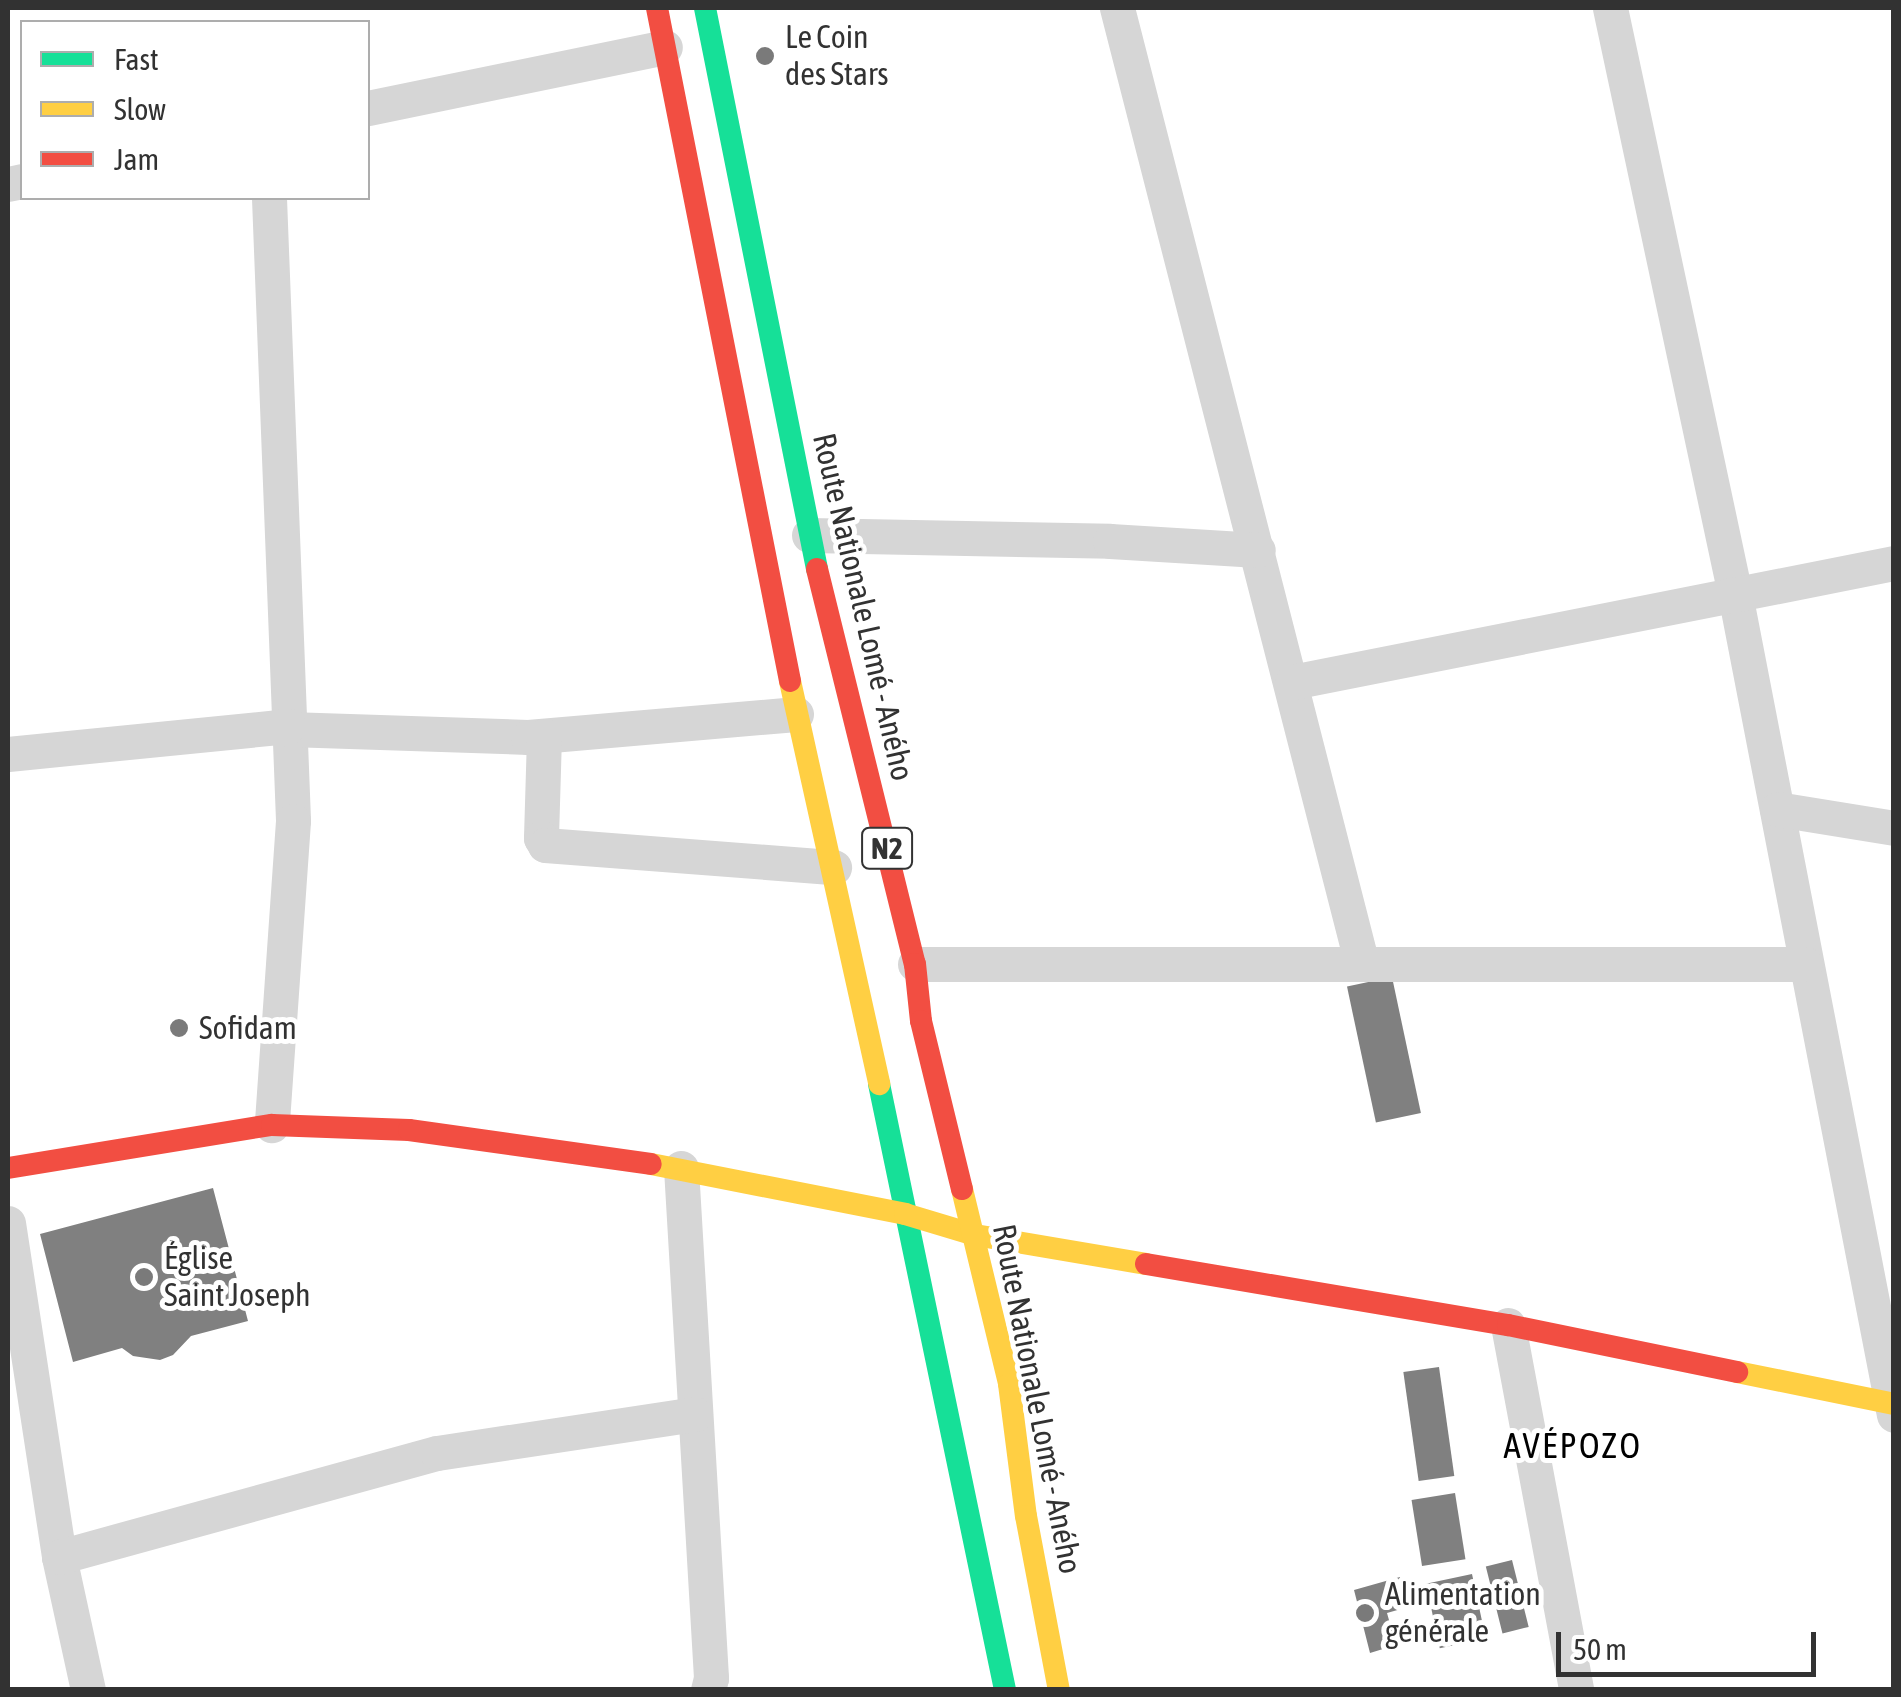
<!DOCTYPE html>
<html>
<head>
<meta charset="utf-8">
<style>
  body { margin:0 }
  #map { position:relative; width:1901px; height:1697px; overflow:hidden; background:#fff; font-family:"Asap Condensed",sans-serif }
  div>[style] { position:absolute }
  .building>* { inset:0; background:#808080; transform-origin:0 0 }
  .street>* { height:35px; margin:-17.5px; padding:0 17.5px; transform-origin:17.5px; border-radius:17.5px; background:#d6d6d6 }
  .fast>* { height:22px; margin:-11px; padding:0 11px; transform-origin:11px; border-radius:11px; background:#16e098 }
  .slow>* { height:22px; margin:-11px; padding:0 11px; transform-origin:11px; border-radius:11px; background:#ffcf43 }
  .jam>* { height:22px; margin:-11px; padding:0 11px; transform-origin:11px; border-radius:11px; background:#f24e42 }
  .dots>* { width:28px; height:28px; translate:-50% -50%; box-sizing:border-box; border:5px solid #fff; border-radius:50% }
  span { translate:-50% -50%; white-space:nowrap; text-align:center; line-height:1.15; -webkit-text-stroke:10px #fff; paint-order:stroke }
  .shield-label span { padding:2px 8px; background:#fff; border:2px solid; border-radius:8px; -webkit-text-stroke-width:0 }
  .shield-label { font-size:30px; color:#323232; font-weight:700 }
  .poi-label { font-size:32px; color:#323232 }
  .left { translate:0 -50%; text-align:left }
  .street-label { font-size:32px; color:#323232 }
  .neighbourhood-label { font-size:35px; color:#000; letter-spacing:2.5px }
  .frame { position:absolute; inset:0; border:10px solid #323232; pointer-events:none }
  .legend { position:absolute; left:20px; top:20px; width:350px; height:180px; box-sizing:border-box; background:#fff; border:2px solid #adadad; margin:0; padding:12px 18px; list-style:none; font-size:30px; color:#323232 }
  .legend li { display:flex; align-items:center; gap:20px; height:50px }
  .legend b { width:50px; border:2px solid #adadad }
  .scale { position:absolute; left:1556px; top:1632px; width:260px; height:45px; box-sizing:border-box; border:5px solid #323232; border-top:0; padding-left:12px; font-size:30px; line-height:35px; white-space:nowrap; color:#323232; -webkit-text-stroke:8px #fff; paint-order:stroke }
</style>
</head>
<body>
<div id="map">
  <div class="building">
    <i style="left:1392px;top:977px;width:139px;height:46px;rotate:78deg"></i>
    <i style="clip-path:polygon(213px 1188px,248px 1321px,191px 1336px,173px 1355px,160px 1360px,133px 1356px,122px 1348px,73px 1362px,40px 1234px)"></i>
    <i style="left:1439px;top:1367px;width:110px;height:36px;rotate:82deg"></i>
    <i style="left:1455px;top:1493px;width:67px;height:44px;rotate:81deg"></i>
    <i style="left:1512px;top:1560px;width:69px;height:27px;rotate:76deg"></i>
    <i style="left:1472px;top:1574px;width:66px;height:47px;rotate:78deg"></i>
    <i style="clip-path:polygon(1400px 1577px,1408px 1607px,1387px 1613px,1396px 1645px,1370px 1653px,1354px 1590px)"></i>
  </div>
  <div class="street">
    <i style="left:1117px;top:8px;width:987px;rotate:75.63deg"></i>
    <i style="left:1610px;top:8px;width:599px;rotate:77.96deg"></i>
    <i style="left:1735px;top:594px;width:836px;rotate:79.04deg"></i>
    <i style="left:368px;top:108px;width:303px;rotate:-11.6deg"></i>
    <i style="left:8px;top:184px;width:14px;rotate:-12deg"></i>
    <i style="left:269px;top:198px;width:623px;rotate:87.79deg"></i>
    <i style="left:293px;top:821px;width:305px;rotate:94deg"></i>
    <i style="left:809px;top:535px;width:301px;rotate:1.1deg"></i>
    <i style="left:1110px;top:541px;width:148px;rotate:3.5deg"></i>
    <i style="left:1292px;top:682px;width:614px;rotate:-11.18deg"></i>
    <i style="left:288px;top:729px;width:240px;rotate:1.9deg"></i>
    <i style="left:528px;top:737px;width:269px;rotate:-4.9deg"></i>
    <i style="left:544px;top:736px;width:102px;rotate:91.7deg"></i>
    <i style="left:541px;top:838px;width:8px;rotate:60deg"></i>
    <i style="left:545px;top:845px;width:290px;rotate:4.4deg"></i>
    <i style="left:8px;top:754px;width:282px;rotate:-5.7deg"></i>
    <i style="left:1777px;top:809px;width:119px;rotate:9.2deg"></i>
    <i style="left:915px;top:964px;width:890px"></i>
    <i style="left:681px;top:1168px;width:511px;rotate:86.63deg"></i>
    <i style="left:711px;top:1678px;width:12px;rotate:104deg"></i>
    <i style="left:8px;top:1223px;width:338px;rotate:81.3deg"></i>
    <i style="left:59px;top:1557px;width:136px;rotate:77.7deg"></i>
    <i style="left:1508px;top:1325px;width:371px;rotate:79.4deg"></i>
    <i style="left:59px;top:1557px;width:392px;rotate:-15.4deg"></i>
    <i style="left:437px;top:1453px;width:261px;rotate:-8.6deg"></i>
  </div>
  <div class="fast">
    <i style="left:705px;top:8px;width:572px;rotate:78.71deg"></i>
    <i style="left:879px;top:1084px;width:619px;rotate:78.25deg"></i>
  </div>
  <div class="slow">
    <i style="left:790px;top:681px;width:413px;rotate:77.5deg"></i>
    <i style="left:651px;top:1164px;width:259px;rotate:11.1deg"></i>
    <i style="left:905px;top:1214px;width:73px;rotate:16.7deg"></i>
    <i style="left:975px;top:1235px;width:173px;rotate:9.6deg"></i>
    <i style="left:962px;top:1189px;width:201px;rotate:76.4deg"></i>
    <i style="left:1009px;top:1384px;width:133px;rotate:82.7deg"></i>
    <i style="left:1026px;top:1516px;width:177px;rotate:79.3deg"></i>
    <i style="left:1737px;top:1372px;width:160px;rotate:11.5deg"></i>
  </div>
  <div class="jam">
    <i style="left:657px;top:8px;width:686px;rotate:78.82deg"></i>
    <i style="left:817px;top:569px;width:407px;rotate:76.1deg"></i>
    <i style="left:915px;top:964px;width:57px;rotate:84deg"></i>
    <i style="left:921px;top:1021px;width:173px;rotate:76.3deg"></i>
    <i style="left:8px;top:1168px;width:267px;rotate:-9.3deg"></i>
    <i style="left:272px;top:1125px;width:137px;rotate:2.1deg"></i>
    <i style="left:409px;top:1130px;width:244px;rotate:8deg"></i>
    <i style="left:1146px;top:1264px;width:367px;rotate:9.6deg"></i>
    <i style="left:1508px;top:1325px;width:234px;rotate:11.6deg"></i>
  </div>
  <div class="dots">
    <i style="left:765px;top:56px;background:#7a7a7a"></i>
    <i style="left:179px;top:1028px;background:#7a7a7a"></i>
    <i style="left:144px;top:1277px;background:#7a7a7a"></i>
    <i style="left:1365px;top:1613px;background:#7a7a7a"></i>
  </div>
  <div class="shield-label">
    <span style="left:887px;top:848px">N2</span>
  </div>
  <div class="poi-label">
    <span class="left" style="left:785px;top:56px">Le Coin<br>des Stars</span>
    <span class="left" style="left:199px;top:1028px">Sofidam</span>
    <span class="left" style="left:164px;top:1277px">Église<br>Saint Joseph</span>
    <span class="left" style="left:1385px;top:1613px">Alimentation<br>générale</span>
  </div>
  <div class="street-label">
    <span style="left:863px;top:607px;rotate:77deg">Route Nationale Lomé - Aného</span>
    <span style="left:1037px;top:1399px;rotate:79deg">Route Nationale Lomé - Aného</span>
  </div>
  <div class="neighbourhood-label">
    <span style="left:1573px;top:1445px">AVÉPOZO</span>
  </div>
  <div class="frame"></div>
  <ul class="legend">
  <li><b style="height:12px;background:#16e098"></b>Fast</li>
  <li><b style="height:12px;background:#ffcf43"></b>Slow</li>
  <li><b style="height:12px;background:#f24e42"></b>Jam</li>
  </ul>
  <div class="scale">50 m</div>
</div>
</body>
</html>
